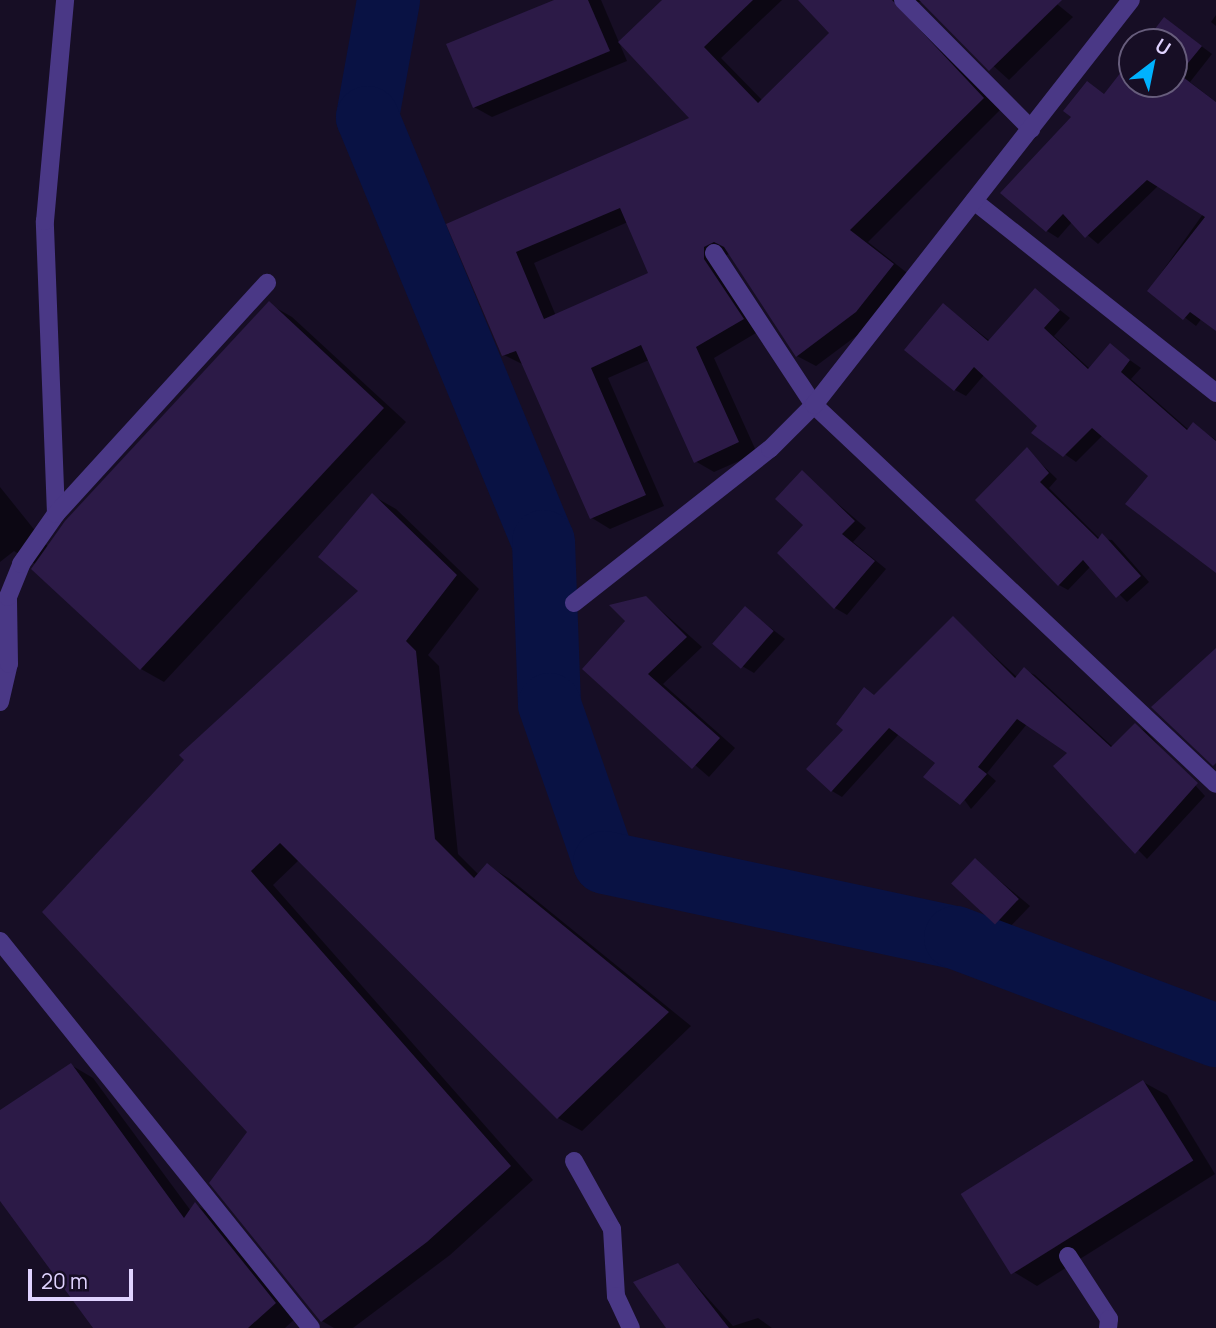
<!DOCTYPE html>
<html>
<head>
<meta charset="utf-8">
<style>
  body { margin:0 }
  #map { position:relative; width:1216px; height:1328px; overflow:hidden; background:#170e25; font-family:Manrope,sans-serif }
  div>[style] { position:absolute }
  .shadow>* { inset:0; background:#0007 }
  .river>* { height:63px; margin:-31.5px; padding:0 31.5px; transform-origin:31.5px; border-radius:31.5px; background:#091244 }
  .building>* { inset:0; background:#2c1a47; transform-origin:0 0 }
  .minor>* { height:18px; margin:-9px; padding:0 9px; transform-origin:9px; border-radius:9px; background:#4a3886 }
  span { translate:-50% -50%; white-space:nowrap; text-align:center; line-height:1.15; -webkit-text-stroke:5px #170e25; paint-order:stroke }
  .north { position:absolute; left:1118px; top:28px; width:70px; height:70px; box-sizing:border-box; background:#170e25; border:2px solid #675d7c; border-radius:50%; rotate:32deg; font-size:19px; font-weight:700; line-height:28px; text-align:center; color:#e0d3ff }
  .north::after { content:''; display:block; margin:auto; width:24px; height:32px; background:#00b2fe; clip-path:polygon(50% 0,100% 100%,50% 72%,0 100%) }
  .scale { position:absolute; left:28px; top:1269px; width:105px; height:32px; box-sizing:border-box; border:4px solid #e0d3ff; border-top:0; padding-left:9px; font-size:21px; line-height:24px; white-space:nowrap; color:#e0d3ff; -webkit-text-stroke:5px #170e25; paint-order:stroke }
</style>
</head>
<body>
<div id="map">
  <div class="shadow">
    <i style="clip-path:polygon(558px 0,601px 0,627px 61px,492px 117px,474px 107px)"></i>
    <i style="clip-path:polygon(evenodd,665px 0,782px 0,721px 58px,763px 101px,831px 33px,800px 0,1052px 0,1073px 17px,1009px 80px,923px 2px,913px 2px,1001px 109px,868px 242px,911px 276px,875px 322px,816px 366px,797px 356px,730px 253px,722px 258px,761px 330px,714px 358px,757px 453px,714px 472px,695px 461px,649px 360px,608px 378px,664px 506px,610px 529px,592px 518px,524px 365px,504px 355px,449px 225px,692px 119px,665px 0,628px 222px,651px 273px,556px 316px,534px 263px,628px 222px)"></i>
    <i style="clip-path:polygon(1216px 15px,1216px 26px,1211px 22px)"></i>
    <i style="clip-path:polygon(1165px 19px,1212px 54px,1190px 82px,1216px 102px,1216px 329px,1202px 318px,1196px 326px,1149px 290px,1203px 214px,1159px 185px,1098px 244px,1072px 222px,1058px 238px,1047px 231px,1088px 83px,1106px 96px,1132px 62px,1132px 84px,1174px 84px,1174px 42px,1147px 42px)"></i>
    <i style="clip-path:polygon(1035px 290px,1070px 318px,1054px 336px,1090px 369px,1110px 346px,1141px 368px,1131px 379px,1189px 430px,1194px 425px,1216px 440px,1216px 570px,1151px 475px,1103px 435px,1076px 462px,1033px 432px,1039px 426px,984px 375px,966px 396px,955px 390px,944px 305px,990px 341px)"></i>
    <i style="clip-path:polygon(269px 304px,292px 317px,406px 422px,164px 682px,141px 669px,37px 565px,14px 551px,0 562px,0 487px,49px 548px)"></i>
    <i style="clip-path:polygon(1027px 450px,1057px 479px,1049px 488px,1100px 539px,1112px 540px,1149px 582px,1127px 602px,1091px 566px,1068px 590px,1059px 585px,977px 500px)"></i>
    <i style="clip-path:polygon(802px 473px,866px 528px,853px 542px,886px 569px,847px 615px,835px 608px,806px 525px)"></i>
    <i style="clip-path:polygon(373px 496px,396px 509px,479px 589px,428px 655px,439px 666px,458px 854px,479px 875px,487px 865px,510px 879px,691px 1026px,582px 1131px,558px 1118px,299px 860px,273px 885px,533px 1180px,450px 1255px,353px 1328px,334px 1328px,322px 1321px,249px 1132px,45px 912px,360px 591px)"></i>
    <i style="clip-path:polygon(646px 597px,702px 647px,663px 684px,735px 748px,709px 777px,584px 669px)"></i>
    <i style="clip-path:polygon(745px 608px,785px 639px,754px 673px,742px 666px)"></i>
    <i style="clip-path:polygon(953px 618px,1018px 678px,1024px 670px,1035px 675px,1113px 747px,1135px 726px,1146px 731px,1205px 796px,1147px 859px,1056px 766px,1070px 753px,1027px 724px,987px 773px,996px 781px,971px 809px,938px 763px,899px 734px,842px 797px,832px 791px,876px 696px)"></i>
    <i style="clip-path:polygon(975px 860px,1030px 906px,1008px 929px,996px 922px)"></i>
    <i style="clip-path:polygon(71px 1065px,93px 1078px,191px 1211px,196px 1205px,218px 1218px,298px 1316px,285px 1328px,95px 1328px,0 1198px,0 1112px)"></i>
    <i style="clip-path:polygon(1143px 1082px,1167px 1095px,1215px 1174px,1037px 1286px,1014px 1272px)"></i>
    <i style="clip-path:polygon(678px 1265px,733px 1326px,758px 1318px,772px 1328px,668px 1328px)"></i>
  </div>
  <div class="river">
    <i style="left:388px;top:0;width:119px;rotate:100.2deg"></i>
    <i style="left:367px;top:117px;width:459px;rotate:67.5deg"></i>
    <i style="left:543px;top:541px;width:163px;rotate:87.9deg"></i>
    <i style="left:549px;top:704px;width:167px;rotate:70.8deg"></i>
    <i style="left:604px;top:862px;width:359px;rotate:12.1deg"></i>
    <i style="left:955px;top:937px;width:279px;rotate:20.6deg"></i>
  </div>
  <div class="building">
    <i style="clip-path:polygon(554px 0,588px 0,610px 51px,473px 108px,446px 44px)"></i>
    <i style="clip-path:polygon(evenodd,662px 0,753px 0,704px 47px,758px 103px,829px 33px,798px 0,892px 0,984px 98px,850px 230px,894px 264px,856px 312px,796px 357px,724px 247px,714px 242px,704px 247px,704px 259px,744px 319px,696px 347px,739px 442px,694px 463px,641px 345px,591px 368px,646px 495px,590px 519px,516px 351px,502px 356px,446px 224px,689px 118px,618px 42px,662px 0,620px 208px,648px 273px,544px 319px,516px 252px,620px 208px)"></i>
    <i style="clip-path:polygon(919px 0,1062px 0,989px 71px)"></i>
    <i style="clip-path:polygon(1164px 17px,1202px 46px,1179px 74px,1216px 102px,1216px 331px,1190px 312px,1183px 320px,1147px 291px,1205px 217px,1147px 180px,1085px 238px,1063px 214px,1046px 232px,1000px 193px,1071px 117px,1063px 111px,1087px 81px,1104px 94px,1132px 58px,1132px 84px,1174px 84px,1174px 42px,1145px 42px)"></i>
    <i style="clip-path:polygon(1035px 288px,1060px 310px,1044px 328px,1088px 369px,1110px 343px,1130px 360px,1121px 372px,1187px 430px,1193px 422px,1216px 441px,1216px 573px,1125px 504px,1148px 476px,1092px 428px,1063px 457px,1031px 433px,1037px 426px,974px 367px,954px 391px,904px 350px,943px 303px,988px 341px)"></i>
    <i style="clip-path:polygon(269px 301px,384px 408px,140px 670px,31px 569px,65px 521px)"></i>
    <i style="clip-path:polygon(1027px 447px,1049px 473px,1040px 482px,1098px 539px,1102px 533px,1141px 576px,1116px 598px,1083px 560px,1058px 586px,975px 500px)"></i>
    <i style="clip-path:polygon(802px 470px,855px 521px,842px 534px,875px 561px,834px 609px,777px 553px,803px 525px,775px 499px)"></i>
    <i style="clip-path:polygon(372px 493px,457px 575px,406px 641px,416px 651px,435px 839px,474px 878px,487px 863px,669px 1012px,557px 1119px,280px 843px,251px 871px,511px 1166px,427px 1242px,321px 1322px,209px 1183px,247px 1132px,42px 912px,184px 760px,179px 755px,358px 591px,318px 557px)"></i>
    <i style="clip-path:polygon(646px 596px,687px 637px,648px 674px,720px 738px,692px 769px,582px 669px,625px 621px,609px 605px)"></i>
    <i style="left:745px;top:606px;width:38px;height:50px;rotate:41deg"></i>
    <i style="clip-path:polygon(953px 616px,1015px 678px,1024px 667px,1111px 747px,1135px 723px,1198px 783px,1135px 854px,1053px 766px,1067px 753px,1017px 719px,978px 767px,987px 774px,960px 805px,923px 777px,935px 763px,889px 728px,831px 792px,806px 769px,843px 730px,836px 724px,864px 687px,874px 695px)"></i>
    <i style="clip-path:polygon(1216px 648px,1216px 763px,1213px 766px,1151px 707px)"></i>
    <i style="left:975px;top:858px;width:60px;height:35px;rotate:43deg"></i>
    <i style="clip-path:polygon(71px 1063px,184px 1218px,195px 1202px,276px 1303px,248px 1328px,93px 1328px,0 1201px,0 1110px)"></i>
    <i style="left:1143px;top:1080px;width:95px;height:215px;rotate:58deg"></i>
    <i style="clip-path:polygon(678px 1263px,729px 1328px,666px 1328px,633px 1282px)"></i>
  </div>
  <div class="minor">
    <i style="left:903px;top:0;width:182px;rotate:45.2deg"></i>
    <i style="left:974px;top:201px;width:309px;rotate:38.4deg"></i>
    <i style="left:714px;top:253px;width:182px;rotate:56.7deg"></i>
    <i style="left:814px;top:405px;width:552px;rotate:43.31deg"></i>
    <i style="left:56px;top:514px;width:293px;rotate:-92.2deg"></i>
    <i style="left:45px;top:221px;width:222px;rotate:-84.8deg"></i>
    <i style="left:574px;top:603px;width:249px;rotate:-38.2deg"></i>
    <i style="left:770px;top:449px;width:62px;rotate:-45deg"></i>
    <i style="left:814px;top:405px;width:514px;rotate:-51.95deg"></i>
    <i style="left:0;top:702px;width:39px;rotate:-77deg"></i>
    <i style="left:9px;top:664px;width:67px;rotate:-90.9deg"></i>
    <i style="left:8px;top:597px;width:35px;rotate:-68deg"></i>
    <i style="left:21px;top:564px;width:61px;rotate:-55deg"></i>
    <i style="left:56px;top:514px;width:313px;rotate:-47.6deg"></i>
    <i style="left:0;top:941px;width:496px;rotate:51.2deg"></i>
    <i style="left:574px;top:1161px;width:78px;rotate:60.8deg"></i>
    <i style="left:612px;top:1229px;width:67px;rotate:86.6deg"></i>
    <i style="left:616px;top:1296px;width:35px;rotate:65deg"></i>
    <i style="left:1068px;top:1256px;width:75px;rotate:56.9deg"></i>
    <i style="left:1109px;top:1319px;width:9px;rotate:96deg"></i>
  </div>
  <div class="north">U</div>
  <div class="scale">20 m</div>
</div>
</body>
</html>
